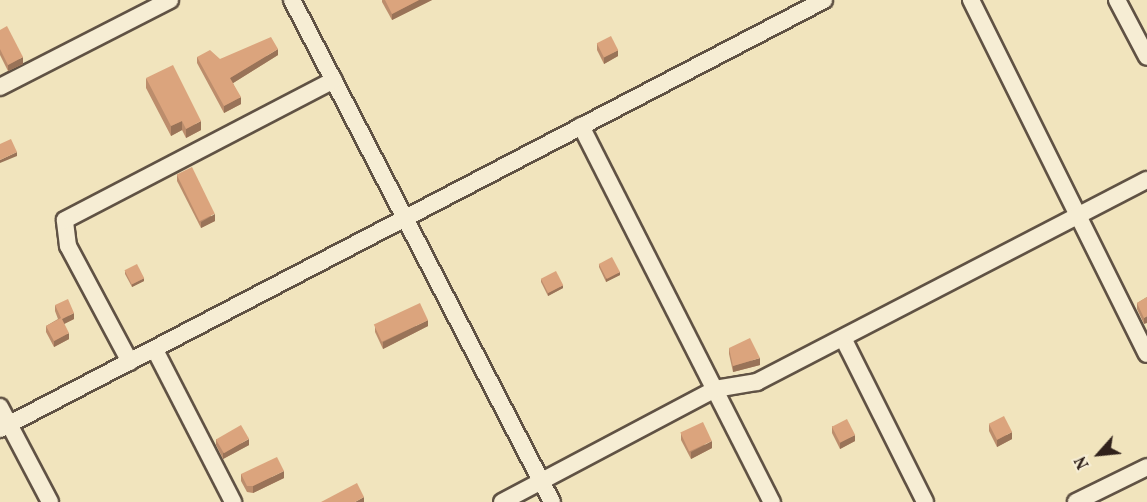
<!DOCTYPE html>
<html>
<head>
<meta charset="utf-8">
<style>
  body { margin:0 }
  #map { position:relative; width:1147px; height:502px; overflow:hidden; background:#f1e4bd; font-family:Vollkorn,serif }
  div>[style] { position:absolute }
  .roads { filter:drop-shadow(2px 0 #605244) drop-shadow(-2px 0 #605244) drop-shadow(0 2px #605244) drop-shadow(0 -2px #605244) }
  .minor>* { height:16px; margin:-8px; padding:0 8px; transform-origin:8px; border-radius:8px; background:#f6edd4 }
  .wall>* { inset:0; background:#bc8d6c }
  .shaded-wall>* { inset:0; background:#997358 }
  .building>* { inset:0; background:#dba47d; transform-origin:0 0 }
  span { translate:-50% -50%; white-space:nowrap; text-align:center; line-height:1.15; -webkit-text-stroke:4.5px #f6edd4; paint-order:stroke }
  .north { position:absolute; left:1069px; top:424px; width:60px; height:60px; -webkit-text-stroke:4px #f6edd4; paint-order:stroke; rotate:243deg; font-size:16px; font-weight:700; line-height:24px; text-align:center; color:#30211b }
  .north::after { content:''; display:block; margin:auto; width:21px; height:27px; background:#30211b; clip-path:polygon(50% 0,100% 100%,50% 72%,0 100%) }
</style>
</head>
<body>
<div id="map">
  <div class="roads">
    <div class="minor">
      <i style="left:292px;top:0;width:565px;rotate:62.62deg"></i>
      <i style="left:971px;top:0;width:395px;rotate:63.6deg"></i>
      <i style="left:1117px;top:0;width:64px;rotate:62.2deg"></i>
      <i style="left:0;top:87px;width:191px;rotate:-27.1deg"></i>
      <i style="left:581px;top:126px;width:422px;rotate:63.1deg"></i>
      <i style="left:843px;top:338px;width:183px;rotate:63.4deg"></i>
      <i style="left:155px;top:350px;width:171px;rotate:62.8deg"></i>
      <i style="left:130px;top:362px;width:132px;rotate:-118.1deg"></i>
      <i style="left:68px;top:246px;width:26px;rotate:-97deg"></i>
      <i style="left:65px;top:220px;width:303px;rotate:-27.5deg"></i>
      <i style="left:0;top:407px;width:107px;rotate:62.2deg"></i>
      <i style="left:0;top:429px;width:929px;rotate:-27.5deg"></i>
      <i style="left:502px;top:502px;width:241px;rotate:-27.9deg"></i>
      <i style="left:715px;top:389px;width:43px;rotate:-9.5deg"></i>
      <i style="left:757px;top:382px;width:439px;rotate:-27.4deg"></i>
      <i style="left:1076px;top:502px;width:79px;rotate:-26.2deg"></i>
    </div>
  </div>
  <div class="wall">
    <i style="clip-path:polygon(382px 0,432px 0,392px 20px,382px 2px)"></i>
    <i style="clip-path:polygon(0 30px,23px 64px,8px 71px,0 55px)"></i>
    <i style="clip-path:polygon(597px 43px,618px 56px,604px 64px,597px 50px)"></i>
    <i style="clip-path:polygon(278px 55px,233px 83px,241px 104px,224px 113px,197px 63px,197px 57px,220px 59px)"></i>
    <i style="clip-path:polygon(146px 78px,201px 130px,186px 138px,182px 130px,171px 136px,146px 88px)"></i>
    <i style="clip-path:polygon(177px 174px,215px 221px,201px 228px,177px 181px)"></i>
    <i style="clip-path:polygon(599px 264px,620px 275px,606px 282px,599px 267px)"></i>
    <i style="clip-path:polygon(125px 271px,144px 281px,132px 287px,125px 274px)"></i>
    <i style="clip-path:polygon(541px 279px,563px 288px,548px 296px,541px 282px)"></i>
    <i style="clip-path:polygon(1147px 297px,1144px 324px,1137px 309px,1137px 303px)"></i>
    <i style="clip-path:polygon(55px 305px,74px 319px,64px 324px,69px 339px,54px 347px,46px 332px,46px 326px,58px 319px,55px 311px)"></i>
    <i style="clip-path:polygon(375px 326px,428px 326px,383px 349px,375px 332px)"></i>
    <i style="clip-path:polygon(729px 348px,760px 365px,733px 372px,729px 354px)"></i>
    <i style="clip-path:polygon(989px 424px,1012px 439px,997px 447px,989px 431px)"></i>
    <i style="clip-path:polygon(832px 426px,855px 441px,840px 449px,832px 433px)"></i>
    <i style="clip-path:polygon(681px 433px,712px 448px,691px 459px,681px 440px)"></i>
    <i style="clip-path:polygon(216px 439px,249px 445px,223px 459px,216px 445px)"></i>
    <i style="clip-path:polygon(241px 474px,284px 478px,253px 493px,247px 492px,241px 481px)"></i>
  </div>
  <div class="shaded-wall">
    <i style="clip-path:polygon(419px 0,432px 0,392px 20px,392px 14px)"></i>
    <i style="clip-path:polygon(278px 49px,278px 55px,230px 85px,230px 78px)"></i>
    <i style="clip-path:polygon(618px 50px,618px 56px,604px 64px,604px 57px)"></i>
    <i style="clip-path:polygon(23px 57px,23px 64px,8px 71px,8px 65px)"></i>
    <i style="clip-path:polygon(241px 97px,241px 104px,224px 113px,224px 106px)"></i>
    <i style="clip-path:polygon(182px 121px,182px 130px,171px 136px,171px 126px)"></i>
    <i style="clip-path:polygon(201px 121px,201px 130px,186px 138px,186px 129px)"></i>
    <i style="clip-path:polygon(17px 152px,17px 156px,0 163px,0 160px)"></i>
    <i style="clip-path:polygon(215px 214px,215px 221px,201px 228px,201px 222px)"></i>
    <i style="clip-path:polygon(620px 272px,620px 275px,606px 282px,606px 278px)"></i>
    <i style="clip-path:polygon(144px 278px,144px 281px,132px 287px,132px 284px)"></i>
    <i style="clip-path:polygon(563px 285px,563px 288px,548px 296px,548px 293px)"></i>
    <i style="clip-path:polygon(74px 313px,74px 319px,62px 325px,62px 319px)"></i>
    <i style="clip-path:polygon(1147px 316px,1147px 323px,1144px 324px,1144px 318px)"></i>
    <i style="clip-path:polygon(428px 320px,428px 326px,383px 349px,383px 342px)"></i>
    <i style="clip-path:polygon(69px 333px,69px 339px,54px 347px,54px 341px)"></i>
    <i style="clip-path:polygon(760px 358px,760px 365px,733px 372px,733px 366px)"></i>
    <i style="clip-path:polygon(1012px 432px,1012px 439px,997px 447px,997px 440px)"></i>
    <i style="clip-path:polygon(855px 435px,855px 441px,840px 449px,840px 442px)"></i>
    <i style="clip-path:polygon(249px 439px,249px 445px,223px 459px,223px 453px)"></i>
    <i style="clip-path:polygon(712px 441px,712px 448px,691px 459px,691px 452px)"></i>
    <i style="clip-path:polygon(284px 471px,284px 478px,253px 493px,253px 486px)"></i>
    <i style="clip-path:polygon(364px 497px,364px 502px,355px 502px)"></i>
  </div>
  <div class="building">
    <i style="clip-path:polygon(385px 0,419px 0,392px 14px)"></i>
    <i style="clip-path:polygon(7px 26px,23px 57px,8px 65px,0 49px,0 30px)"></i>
    <i style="left:611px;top:36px;width:16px;height:16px;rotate:63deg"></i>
    <i style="clip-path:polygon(271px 37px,278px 49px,230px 78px,241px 97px,224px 106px,197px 57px,210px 50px,220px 59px)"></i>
    <i style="clip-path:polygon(173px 65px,201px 121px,186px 129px,182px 121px,171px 126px,146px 78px)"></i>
    <i style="clip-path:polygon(11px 139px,17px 152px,0 160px,0 144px)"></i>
    <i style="left:192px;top:167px;width:52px;height:17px;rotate:64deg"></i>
    <i style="left:612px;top:257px;width:17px;height:15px;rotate:62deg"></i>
    <i style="left:137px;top:264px;width:16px;height:14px;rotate:63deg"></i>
    <i style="left:556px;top:271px;width:16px;height:17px;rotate:63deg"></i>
    <i style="clip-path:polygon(1147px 297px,1147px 316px,1144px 318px,1137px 303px)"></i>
    <i style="clip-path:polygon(68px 299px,74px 313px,62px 319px,69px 333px,54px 341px,46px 326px,61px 318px,55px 305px)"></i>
    <i style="left:420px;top:303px;width:19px;height:51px;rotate:65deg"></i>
    <i style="clip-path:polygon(750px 338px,760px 358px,733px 366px,729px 348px)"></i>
    <i style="left:1004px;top:416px;width:18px;height:17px;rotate:63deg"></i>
    <i style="left:847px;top:419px;width:18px;height:17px;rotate:63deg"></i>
    <i style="left:703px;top:422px;width:21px;height:25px;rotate:65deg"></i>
    <i style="left:241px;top:425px;width:16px;height:29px;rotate:60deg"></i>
    <i style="clip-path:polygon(277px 457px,284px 471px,253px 486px,247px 486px,241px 474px)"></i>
    <i style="clip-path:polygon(357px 483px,364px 497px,355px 502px,321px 502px)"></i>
  </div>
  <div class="north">N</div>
</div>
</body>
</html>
